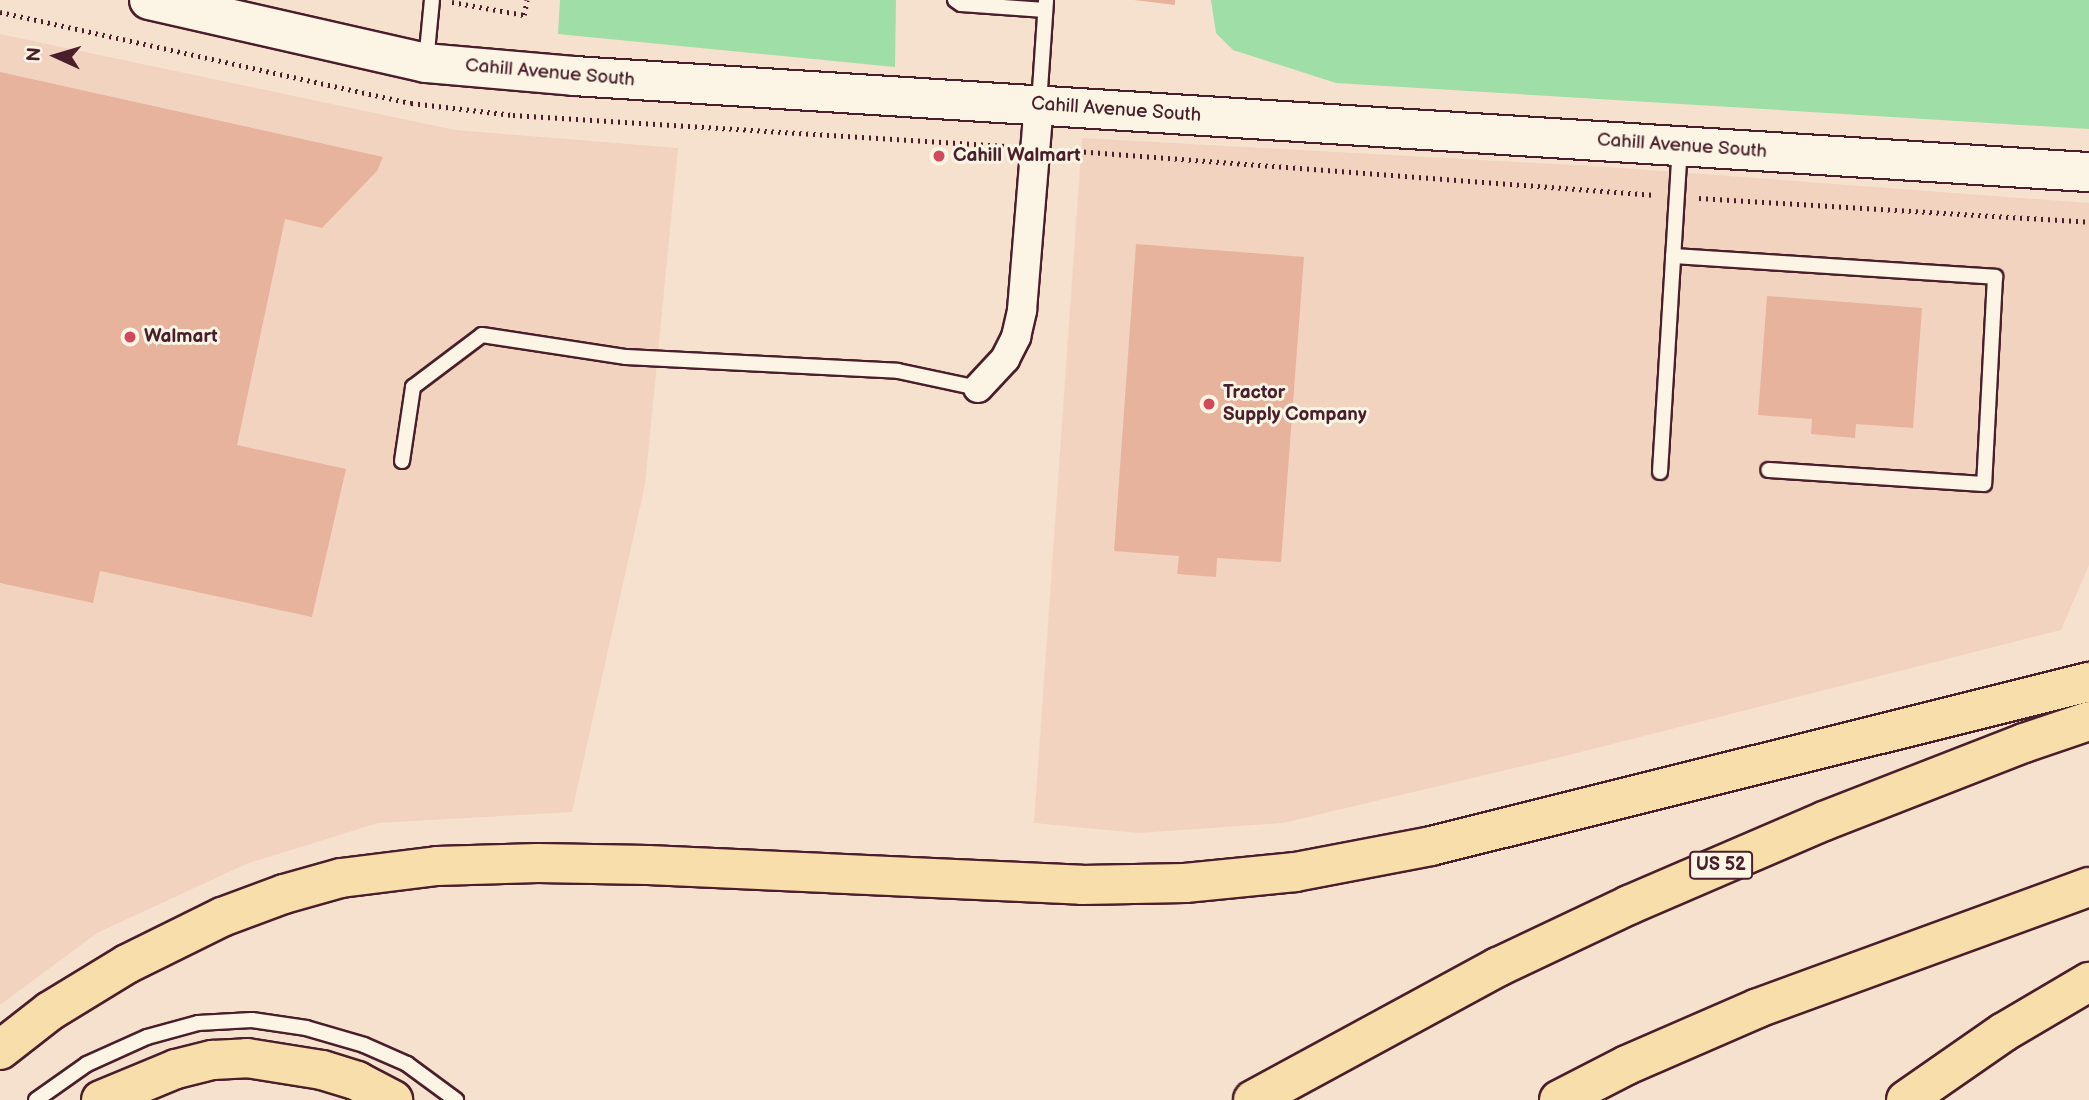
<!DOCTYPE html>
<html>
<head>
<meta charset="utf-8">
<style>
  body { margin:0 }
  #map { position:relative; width:2089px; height:1100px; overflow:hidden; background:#f6e1cf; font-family:"Balsamiq Sans",sans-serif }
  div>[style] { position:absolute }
  .built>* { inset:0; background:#f2d3c0 }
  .green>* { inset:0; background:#9fdea6 }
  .building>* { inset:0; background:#e8b39c }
  .path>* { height:4.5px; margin-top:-2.25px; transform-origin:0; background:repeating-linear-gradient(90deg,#4a1f2b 0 2px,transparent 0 7px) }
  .roads { filter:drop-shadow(2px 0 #4a1f2b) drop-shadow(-2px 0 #4a1f2b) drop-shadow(0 2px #4a1f2b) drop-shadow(0 -2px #4a1f2b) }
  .lane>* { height:14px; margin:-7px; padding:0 7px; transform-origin:7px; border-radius:7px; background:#fcf5e5 }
  .street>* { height:28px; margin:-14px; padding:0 14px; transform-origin:14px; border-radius:14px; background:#fcf5e5 }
  .secondary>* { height:38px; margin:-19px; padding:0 19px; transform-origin:19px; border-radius:19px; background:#fcf5e5 }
  .highway>* { height:38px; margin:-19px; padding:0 19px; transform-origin:19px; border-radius:19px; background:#f8deab }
  .dots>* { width:19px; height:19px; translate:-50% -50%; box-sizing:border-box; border:4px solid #fcf5e5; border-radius:50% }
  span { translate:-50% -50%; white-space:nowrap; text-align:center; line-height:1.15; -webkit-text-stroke:6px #fcf5e5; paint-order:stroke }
  .shield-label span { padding:2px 5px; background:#fcf5e5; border:2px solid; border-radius:5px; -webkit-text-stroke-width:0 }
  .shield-label { font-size:18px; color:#4a1f2b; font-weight:700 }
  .street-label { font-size:19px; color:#4a1f2b }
  .poi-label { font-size:19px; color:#4a1f2b; font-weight:700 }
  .left { translate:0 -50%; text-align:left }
  .north { position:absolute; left:21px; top:21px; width:70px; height:70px; -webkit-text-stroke:5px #fcf5e5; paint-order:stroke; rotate:274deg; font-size:19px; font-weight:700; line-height:28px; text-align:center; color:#4a1f2b }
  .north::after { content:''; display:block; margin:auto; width:24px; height:32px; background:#4a1f2b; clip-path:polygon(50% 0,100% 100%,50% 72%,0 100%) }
</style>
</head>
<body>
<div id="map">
  <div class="built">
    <i style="clip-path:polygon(0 34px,455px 130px,678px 148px,645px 485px,572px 812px,378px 823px,246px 864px,97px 933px,0 1005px)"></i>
    <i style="clip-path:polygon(1082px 138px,1608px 167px,2089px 203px,2089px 565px,2061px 630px,1565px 756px,1283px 823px,1139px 833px,1034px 823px)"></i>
  </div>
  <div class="green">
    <i style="clip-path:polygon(560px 0,896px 0,895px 67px,558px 34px)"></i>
    <i style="clip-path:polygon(1211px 0,2089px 0,2089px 129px,1336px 83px,1233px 50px,1216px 33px)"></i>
  </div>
  <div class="building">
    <i style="clip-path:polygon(1134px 0,1175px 0,1175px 5px)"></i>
    <i style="clip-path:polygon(0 72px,383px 157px,377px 171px,322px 228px,285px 219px,237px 445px,346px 469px,312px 617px,100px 571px,93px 603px,0 583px)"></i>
    <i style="clip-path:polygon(1136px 244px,1304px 257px,1281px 562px,1217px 558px,1216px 577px,1177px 574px,1179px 556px,1114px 551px)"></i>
    <i style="clip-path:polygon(1767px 296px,1922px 308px,1913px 428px,1856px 424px,1855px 438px,1811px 434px,1812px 419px,1758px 415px)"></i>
  </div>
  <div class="path">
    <i style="left:452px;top:2px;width:73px;rotate:10.2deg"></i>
    <i style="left:524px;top:15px;width:15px;rotate:-79deg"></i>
    <i style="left:0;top:12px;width:421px;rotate:12.5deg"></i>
    <i style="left:411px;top:103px;width:103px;rotate:6.7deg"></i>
    <i style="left:513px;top:115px;width:494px;rotate:3.6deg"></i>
    <i style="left:1063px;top:150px;width:594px;rotate:4.35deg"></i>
    <i style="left:1699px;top:198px;width:391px;rotate:3.5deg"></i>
  </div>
  <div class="roads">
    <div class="lane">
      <i style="left:955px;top:0;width:7px;rotate:34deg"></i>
      <i style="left:961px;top:4px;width:84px;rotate:4.1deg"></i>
      <i style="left:426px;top:62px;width:62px;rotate:-84.5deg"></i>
      <i style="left:1039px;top:104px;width:104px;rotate:-86.1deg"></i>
      <i style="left:1673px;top:256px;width:323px;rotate:3.7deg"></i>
      <i style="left:1995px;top:277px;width:207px;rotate:93deg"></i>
      <i style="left:1984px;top:484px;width:216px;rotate:-176.3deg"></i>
      <i style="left:402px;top:461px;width:75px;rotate:-81.5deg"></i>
      <i style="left:413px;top:387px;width:86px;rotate:-37deg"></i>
      <i style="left:482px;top:335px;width:146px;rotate:8.7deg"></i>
      <i style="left:626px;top:357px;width:272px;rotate:2.9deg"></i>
      <i style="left:898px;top:371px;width:82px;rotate:12deg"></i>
      <i style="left:1660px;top:472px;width:326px;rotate:-86.5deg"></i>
      <i style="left:36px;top:1100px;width:62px;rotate:-35.2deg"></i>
      <i style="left:87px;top:1064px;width:66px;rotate:-24.2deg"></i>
      <i style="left:147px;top:1037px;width:53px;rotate:-15.4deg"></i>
      <i style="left:198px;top:1023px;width:54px;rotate:-3.2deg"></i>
      <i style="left:252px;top:1020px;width:55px;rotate:8.4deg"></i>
      <i style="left:306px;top:1028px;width:60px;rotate:16.3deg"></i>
      <i style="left:364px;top:1045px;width:47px;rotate:23.8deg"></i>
      <i style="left:407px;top:1064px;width:61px;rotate:36.3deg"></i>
    </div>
    <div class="street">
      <i style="left:978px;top:388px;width:40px;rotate:-47deg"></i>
      <i style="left:1005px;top:359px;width:25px;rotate:-63deg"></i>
      <i style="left:1016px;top:337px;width:28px;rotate:-77deg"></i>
      <i style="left:1022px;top:310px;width:206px;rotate:-85.3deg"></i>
    </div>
    <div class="secondary">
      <i style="left:149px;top:0;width:284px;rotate:12.8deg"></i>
      <i style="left:426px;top:63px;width:149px;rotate:5deg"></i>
      <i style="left:574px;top:76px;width:1518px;rotate:3.63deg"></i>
    </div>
    <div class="highway">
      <i style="left:0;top:1050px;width:63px;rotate:-38deg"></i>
      <i style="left:50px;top:1011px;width:90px;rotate:-31.4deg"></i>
      <i style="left:127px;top:964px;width:106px;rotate:-26.3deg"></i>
      <i style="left:222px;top:917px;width:66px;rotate:-20.4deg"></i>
      <i style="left:284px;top:894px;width:59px;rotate:-15.7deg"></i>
      <i style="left:341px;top:878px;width:97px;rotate:-7.1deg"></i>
      <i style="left:437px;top:866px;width:101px;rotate:-1.7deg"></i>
      <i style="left:538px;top:863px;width:110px;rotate:1deg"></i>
      <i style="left:648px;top:865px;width:434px;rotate:2.6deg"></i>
      <i style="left:1082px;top:885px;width:103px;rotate:-1.1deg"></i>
      <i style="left:1185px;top:883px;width:111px;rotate:-5.7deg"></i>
      <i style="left:1295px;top:872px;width:138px;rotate:-10.8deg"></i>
      <i style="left:1431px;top:846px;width:678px;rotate:-14deg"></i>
      <i style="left:101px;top:1100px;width:81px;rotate:-22.5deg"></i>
      <i style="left:176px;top:1069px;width:38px;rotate:-14deg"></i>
      <i style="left:213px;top:1060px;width:34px;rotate:-3deg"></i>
      <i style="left:247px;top:1058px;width:76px;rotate:9.1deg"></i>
      <i style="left:322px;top:1070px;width:37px;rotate:17deg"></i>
      <i style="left:357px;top:1081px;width:41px;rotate:27.8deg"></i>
      <i style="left:1253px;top:1100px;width:279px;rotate:-28.5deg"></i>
      <i style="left:1498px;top:967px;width:145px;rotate:-25.3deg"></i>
      <i style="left:1629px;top:905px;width:212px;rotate:-23.3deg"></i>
      <i style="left:1824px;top:821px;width:215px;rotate:-21.3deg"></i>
      <i style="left:2024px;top:743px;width:69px;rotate:-18.7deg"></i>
      <i style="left:1559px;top:1100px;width:76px;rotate:-27.2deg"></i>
      <i style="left:1627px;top:1065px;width:143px;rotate:-23.5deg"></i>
      <i style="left:1758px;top:1008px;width:352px;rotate:-20.1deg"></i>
      <i style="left:1906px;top:1100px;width:119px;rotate:-34.8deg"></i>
      <i style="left:2004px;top:1032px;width:99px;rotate:-30.5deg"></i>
    </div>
  </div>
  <div class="dots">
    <i style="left:939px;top:156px;background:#d1495b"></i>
    <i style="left:130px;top:337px;background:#d1495b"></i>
    <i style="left:1209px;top:404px;background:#d1495b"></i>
  </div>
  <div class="shield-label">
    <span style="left:1721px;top:865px">US 52</span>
  </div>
  <div class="street-label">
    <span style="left:550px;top:73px;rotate:5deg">Cahill Avenue South</span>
    <span style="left:1116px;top:110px;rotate:4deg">Cahill Avenue South</span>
    <span style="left:1682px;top:146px;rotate:4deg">Cahill Avenue South</span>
  </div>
  <div class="poi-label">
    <span class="left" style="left:953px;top:156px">Cahill Walmart</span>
    <span class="left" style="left:144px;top:337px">Walmart</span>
    <span class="left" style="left:1223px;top:404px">Tractor<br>Supply Company</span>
  </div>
  <div class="north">N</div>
</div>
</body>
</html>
